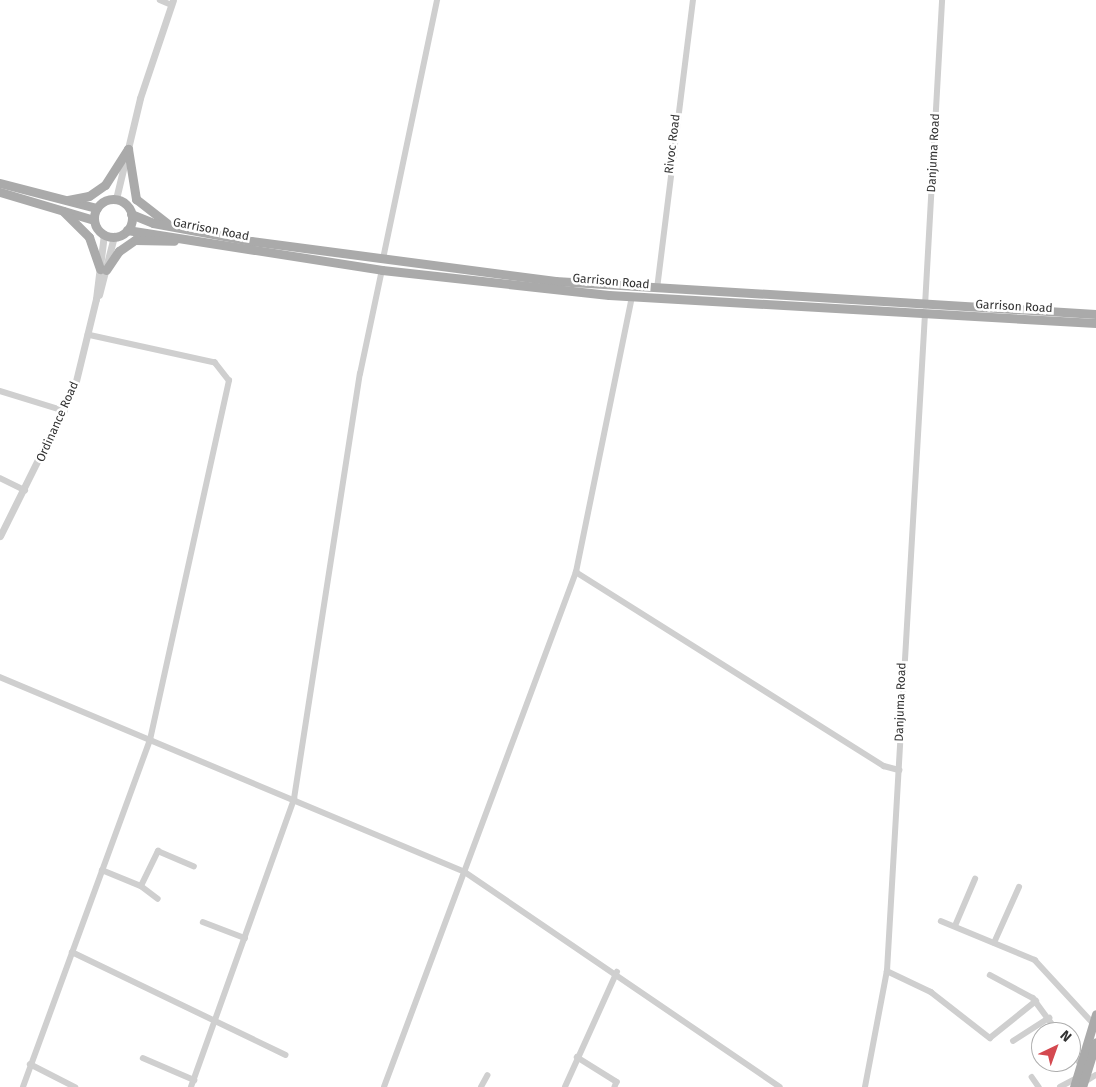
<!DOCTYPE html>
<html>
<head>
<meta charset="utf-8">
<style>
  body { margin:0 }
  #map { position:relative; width:1096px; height:1087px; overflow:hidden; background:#fff; font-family:"Fira Sans",sans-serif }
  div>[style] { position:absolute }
  .minor>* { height:5.5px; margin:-2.75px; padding:0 2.75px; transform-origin:2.75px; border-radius:2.75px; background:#cfcfcf }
  .tertiary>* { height:7px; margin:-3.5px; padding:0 3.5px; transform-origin:3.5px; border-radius:3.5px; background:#cfcfcf }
  .primary>* { height:9px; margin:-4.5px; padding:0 4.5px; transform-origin:4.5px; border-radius:4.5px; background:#aaa }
  .primary>.ring { margin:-4.5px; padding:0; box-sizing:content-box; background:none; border:9px solid #aaa; border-radius:50% }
  span { translate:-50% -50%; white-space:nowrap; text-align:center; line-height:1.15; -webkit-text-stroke:5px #fff; paint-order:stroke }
  .street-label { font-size:12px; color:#323232 }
  .north { position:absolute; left:1031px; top:1022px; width:50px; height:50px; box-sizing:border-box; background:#fff; border:1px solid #adadad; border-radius:50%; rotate:42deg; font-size:14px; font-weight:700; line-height:20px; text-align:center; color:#323232 }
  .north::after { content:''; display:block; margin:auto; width:18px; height:22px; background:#d44950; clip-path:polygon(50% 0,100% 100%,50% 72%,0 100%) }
</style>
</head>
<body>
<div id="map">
  <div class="minor">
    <i style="left:160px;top:0;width:13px;rotate:23deg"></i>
    <i style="left:383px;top:259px;width:265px;rotate:-78.2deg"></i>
    <i style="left:657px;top:289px;width:291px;rotate:-82.9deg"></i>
    <i style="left:925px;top:306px;width:306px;rotate:-86.8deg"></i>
    <i style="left:0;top:391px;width:68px;rotate:17.1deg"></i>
    <i style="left:0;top:478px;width:28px;rotate:26deg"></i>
    <i style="left:576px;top:572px;width:364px;rotate:32.2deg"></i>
    <i style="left:884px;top:766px;width:16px;rotate:15deg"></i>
    <i style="left:0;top:677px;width:504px;rotate:22.75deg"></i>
    <i style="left:465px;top:872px;width:381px;rotate:34.3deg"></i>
    <i style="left:102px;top:870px;width:42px;rotate:22.3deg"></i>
    <i style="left:141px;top:886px;width:21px;rotate:37deg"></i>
    <i style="left:141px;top:886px;width:39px;rotate:-64deg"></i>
    <i style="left:158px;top:851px;width:39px;rotate:23deg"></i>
    <i style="left:941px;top:921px;width:102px;rotate:22.5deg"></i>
    <i style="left:1035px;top:960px;width:86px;rotate:47.4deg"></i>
    <i style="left:203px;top:922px;width:45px;rotate:20.9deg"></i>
    <i style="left:955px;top:926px;width:51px;rotate:-66.9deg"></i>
    <i style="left:994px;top:943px;width:61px;rotate:-65.9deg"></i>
    <i style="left:72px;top:952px;width:237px;rotate:25.7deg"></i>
    <i style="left:887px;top:971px;width:49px;rotate:25.5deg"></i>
    <i style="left:931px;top:992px;width:75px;rotate:37.9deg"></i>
    <i style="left:990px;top:1038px;width:59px;rotate:-38.8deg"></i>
    <i style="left:990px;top:975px;width:49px;rotate:28.1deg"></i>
    <i style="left:1033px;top:998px;width:42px;rotate:53.7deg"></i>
    <i style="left:1013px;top:1041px;width:43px;rotate:-32.6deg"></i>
    <i style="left:1071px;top:1052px;width:16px;rotate:50deg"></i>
    <i style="left:577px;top:1057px;width:47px;rotate:32deg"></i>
    <i style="left:617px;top:1082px;width:5px;rotate:112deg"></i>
    <i style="left:143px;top:1058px;width:56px;rotate:23.3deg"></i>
    <i style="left:30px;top:1064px;width:51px;rotate:27.1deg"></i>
    <i style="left:1032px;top:1077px;width:12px;rotate:55deg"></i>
    <i style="left:1083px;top:1083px;width:15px;rotate:-32deg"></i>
    <i style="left:23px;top:1087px;width:370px;rotate:-69.9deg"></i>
    <i style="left:150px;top:740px;width:368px;rotate:-77.6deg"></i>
    <i style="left:229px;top:381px;width:23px;rotate:-128deg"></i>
    <i style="left:215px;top:363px;width:130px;rotate:-167.6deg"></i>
    <i style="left:191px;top:1087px;width:306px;rotate:-70.3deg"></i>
    <i style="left:294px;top:799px;width:430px;rotate:-81.2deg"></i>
    <i style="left:360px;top:374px;width:106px;rotate:-78.1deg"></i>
    <i style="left:384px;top:1087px;width:550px;rotate:-69.55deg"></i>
    <i style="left:576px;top:572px;width:281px;rotate:-78.5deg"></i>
    <i style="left:481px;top:1087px;width:13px;rotate:-61deg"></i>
    <i style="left:565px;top:1087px;width:126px;rotate:-65.7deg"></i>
    <i style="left:865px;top:1087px;width:118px;rotate:-79.3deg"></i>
    <i style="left:887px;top:971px;width:658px;rotate:-86.69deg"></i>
    <i style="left:1060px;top:1087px;width:19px;rotate:-28deg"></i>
  </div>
  <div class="tertiary">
    <i style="left:116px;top:199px;width:104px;rotate:-76.6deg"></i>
    <i style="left:140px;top:98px;width:103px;rotate:-71.4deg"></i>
    <i style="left:99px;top:295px;width:61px;rotate:-75.7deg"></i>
    <i style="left:0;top:536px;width:169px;rotate:-63.6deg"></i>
    <i style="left:75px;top:385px;width:89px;rotate:-76.3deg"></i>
    <i style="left:96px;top:299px;width:65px;rotate:-83deg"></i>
  </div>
  <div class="primary">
    <i style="left:128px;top:149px;width:51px;rotate:80.9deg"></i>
    <i style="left:136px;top:199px;width:39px;rotate:38deg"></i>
    <i style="left:0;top:183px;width:100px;rotate:14.5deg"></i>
    <i style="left:0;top:192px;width:98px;rotate:16.6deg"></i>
    <i class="ring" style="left:94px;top:199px;width:29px;height:29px"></i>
    <i style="left:68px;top:200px;width:21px;rotate:-11deg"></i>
    <i style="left:89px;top:196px;width:19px;rotate:-35deg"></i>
    <i style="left:105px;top:185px;width:43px;rotate:-57.4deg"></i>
    <i style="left:63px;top:211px;width:37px;rotate:45deg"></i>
    <i style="left:89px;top:237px;width:34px;rotate:71deg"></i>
    <i style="left:131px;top:214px;width:24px;rotate:22deg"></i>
    <i style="left:153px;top:223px;width:100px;rotate:10.4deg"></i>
    <i style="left:251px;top:241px;width:307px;rotate:7.5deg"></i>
    <i style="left:555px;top:281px;width:542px;rotate:3.49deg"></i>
    <i style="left:127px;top:230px;width:258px;rotate:8.9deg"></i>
    <i style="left:382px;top:270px;width:228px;rotate:6.3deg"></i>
    <i style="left:609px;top:295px;width:488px;rotate:3.3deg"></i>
    <i style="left:106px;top:270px;width:23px;rotate:-56deg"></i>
    <i style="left:119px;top:251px;width:19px;rotate:-35deg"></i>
    <i style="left:135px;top:240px;width:39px;rotate:1deg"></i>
    <i style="left:1074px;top:1087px;width:76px;rotate:-73.2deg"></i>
    <i style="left:1082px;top:1087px;width:47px;rotate:-72.7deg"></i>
  </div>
  <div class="street-label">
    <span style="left:673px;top:144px;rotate:-83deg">Rivoc Road</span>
    <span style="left:934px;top:153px;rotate:-87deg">Danjuma Road</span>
    <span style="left:211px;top:230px;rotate:11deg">Garrison Road</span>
    <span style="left:611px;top:282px;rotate:5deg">Garrison Road</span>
    <span style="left:1014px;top:307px;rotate:3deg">Garrison Road</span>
    <span style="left:58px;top:422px;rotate:-66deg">Ordinance Road</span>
    <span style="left:901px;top:702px;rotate:-88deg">Danjuma Road</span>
  </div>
  <div class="north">N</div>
</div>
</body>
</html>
